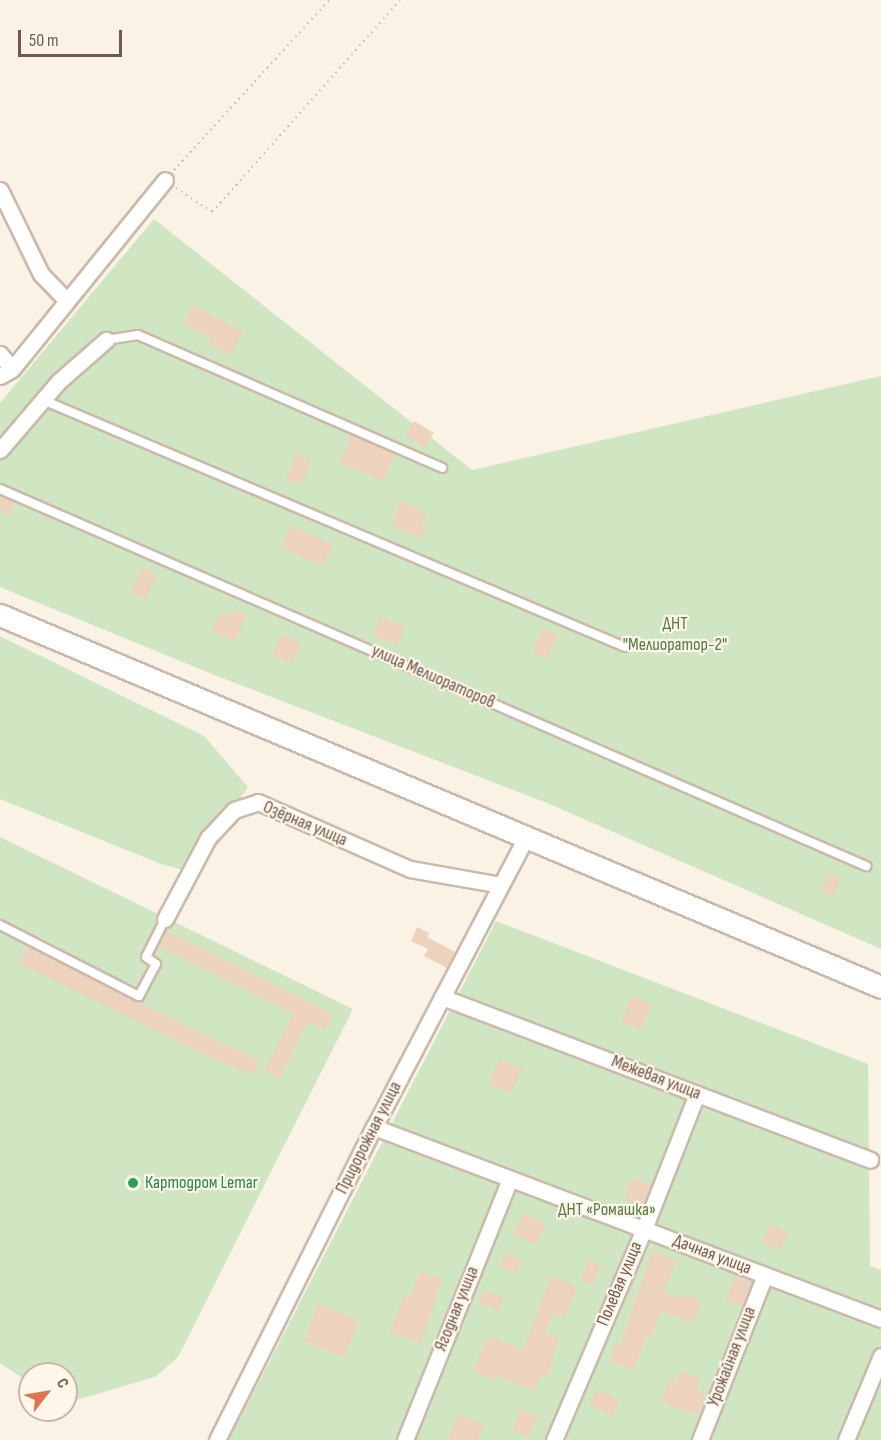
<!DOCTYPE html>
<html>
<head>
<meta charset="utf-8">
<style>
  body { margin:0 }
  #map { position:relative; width:881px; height:1440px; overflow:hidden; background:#faf2e4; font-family:"Sofia Sans Condensed",sans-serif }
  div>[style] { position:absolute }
  .green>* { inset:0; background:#d0e6c3 }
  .building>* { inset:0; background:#edd2bd; transform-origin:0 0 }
  .path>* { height:2px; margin-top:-1px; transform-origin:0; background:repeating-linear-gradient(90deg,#d2b6a1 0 1.5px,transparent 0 6px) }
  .roads { filter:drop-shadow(2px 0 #cabaab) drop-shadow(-2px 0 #cabaab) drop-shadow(0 2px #cabaab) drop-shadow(0 -2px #cabaab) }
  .lane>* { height:8px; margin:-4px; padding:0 4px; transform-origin:4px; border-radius:4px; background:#fff }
  .street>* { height:15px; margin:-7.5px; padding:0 7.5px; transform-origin:7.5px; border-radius:7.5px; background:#fff }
  .secondary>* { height:21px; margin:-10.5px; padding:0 10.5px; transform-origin:10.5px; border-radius:10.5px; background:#fff }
  .dots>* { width:16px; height:16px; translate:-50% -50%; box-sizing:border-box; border:3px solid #fdf6e9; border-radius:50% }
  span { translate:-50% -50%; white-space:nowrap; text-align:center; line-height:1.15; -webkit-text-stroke:4.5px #fdf6e9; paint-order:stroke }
  .park-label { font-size:18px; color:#547a47 }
  .street-label { font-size:18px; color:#705a4c }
  .leisure-label { font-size:18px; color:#27864d }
  .left { translate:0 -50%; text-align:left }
  .north { position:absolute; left:18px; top:1362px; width:60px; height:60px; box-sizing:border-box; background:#fdf6e9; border:2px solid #c5b8aa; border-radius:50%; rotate:59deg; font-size:16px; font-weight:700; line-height:24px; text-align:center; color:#705a4c }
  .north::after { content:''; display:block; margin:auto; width:21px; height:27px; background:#db7552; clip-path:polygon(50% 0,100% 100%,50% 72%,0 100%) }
  .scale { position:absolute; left:18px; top:30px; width:104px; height:27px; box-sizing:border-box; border:3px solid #705a4c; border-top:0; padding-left:8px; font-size:18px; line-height:21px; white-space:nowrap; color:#705a4c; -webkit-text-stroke:4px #fdf6e9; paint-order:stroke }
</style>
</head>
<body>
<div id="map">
  <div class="green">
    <i style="clip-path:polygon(154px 219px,472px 470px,881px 376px,881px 949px,547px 803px,212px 674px,0 587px,0 403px)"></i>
    <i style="clip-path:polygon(0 636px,204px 736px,248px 787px,190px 872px,161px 864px,0 799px)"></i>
    <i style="clip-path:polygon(0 837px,353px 1009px,178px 1357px,155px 1377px,66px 1403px,66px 1374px,30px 1374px,30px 1383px,0 1363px)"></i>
    <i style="clip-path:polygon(496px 921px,868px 1064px,870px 1266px,881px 1270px,881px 1440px,229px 1440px)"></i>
  </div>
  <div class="building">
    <i style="clip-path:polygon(193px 305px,243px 332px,231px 355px,208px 343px,211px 338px,183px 323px)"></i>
    <i style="left:414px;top:421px;width:23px;height:17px;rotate:31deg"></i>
    <i style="left:351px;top:435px;width:48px;height:30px;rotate:23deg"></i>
    <i style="left:296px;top:454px;width:16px;height:27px;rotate:22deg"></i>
    <i style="clip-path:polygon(0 496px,16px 502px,9px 516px,0 511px)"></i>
    <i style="clip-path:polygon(401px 501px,426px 513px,421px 524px,426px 527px,421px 538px,391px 525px)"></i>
    <i style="left:290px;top:526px;width:46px;height:23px;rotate:23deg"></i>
    <i style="left:142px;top:567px;width:17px;height:28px;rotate:25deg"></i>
    <i style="clip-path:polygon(233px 609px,246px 614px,235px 641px,212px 631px,220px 611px,231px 616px)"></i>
    <i style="left:380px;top:617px;width:26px;height:20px;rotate:21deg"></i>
    <i style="left:542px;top:629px;width:16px;height:26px;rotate:22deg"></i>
    <i style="left:281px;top:635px;width:21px;height:22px;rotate:23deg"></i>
    <i style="left:828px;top:874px;width:14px;height:18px;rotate:25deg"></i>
    <i style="clip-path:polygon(417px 927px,429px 933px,427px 937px,455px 952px,447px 968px,424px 956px,428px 949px,411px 941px)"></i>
    <i style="clip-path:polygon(167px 931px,333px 1014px,325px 1030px,308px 1022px,280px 1079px,264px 1071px,293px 1014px,159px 947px)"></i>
    <i style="clip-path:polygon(27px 947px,259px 1061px,253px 1075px,207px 1056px,19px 963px)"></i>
    <i style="left:632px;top:996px;width:21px;height:28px;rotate:23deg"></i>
    <i style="left:499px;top:1059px;width:25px;height:27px;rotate:23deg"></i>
    <i style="clip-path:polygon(633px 1178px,651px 1185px,642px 1207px,625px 1200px,628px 1185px)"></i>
    <i style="left:523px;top:1213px;width:25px;height:23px;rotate:27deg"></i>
    <i style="left:770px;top:1224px;width:20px;height:20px;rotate:24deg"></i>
    <i style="clip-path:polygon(652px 1251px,676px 1260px,664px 1291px,683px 1299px,685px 1294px,702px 1301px,693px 1323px,661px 1311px,650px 1339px,646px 1337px,633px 1370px,609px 1361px,615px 1344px,620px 1346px)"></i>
    <i style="left:505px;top:1253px;width:18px;height:15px;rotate:22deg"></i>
    <i style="left:588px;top:1260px;width:13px;height:22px;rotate:18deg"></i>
    <i style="clip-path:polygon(420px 1271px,442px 1279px,421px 1343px,390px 1332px,404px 1294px,411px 1296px)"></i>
    <i style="left:735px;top:1274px;width:18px;height:28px;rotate:19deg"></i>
    <i style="clip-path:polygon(551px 1276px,577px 1286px,565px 1318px,553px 1313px,545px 1333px,559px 1338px,547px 1378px,541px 1375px,535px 1391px,496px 1376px,495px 1380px,473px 1371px,488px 1336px,523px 1349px)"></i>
    <i style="left:484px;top:1290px;width:22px;height:14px;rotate:22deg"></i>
    <i style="left:318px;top:1304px;width:44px;height:40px;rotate:21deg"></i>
    <i style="clip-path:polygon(681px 1371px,701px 1379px,696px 1391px,706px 1394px,698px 1415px,661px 1401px,669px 1380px,676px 1383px)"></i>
    <i style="left:596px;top:1389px;width:26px;height:18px;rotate:23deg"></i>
    <i style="left:521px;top:1409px;width:18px;height:23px;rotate:22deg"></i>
    <i style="clip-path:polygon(458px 1414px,484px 1424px,477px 1440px,448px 1440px)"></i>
  </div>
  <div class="path">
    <i style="left:174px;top:170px;width:230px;rotate:-47.6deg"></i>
    <i style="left:176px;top:188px;width:43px;rotate:33.7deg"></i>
    <i style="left:212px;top:212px;width:283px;rotate:-48.4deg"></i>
  </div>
  <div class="roads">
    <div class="lane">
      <i style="left:106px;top:340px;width:32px;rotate:-9deg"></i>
      <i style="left:138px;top:335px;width:332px;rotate:23.6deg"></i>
      <i style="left:43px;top:400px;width:632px;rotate:23deg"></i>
      <i style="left:0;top:489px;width:945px;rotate:23.53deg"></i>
      <i style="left:0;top:925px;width:156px;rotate:27.1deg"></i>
      <i style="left:139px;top:996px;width:36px;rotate:-62deg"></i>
      <i style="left:156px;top:964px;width:12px;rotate:-145deg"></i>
      <i style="left:146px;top:957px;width:42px;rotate:-63.4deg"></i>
    </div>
    <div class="street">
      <i style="left:0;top:190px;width:93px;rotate:64deg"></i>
      <i style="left:41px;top:274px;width:37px;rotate:46deg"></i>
      <i style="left:0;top:354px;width:19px;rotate:51deg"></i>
      <i style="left:0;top:376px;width:14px;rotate:-30deg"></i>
      <i style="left:12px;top:369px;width:243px;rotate:-51deg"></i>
      <i style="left:0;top:450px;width:89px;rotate:-49.5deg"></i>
      <i style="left:58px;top:382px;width:64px;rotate:-41.2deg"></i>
      <i style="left:165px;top:919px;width:92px;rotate:-62deg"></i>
      <i style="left:208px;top:838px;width:38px;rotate:-47deg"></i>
      <i style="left:234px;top:810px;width:25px;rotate:-18deg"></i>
      <i style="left:258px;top:802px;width:166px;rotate:23.8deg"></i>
      <i style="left:410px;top:869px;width:92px;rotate:10deg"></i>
      <i style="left:442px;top:997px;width:458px;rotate:20.8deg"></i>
      <i style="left:374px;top:1127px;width:542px;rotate:20.74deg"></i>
      <i style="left:217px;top:1440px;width:350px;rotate:-63.4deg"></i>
      <i style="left:374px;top:1127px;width:327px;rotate:-62.3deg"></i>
      <i style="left:405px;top:1440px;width:281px;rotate:-68.1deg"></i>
      <i style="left:554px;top:1440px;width:229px;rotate:-66.9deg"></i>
      <i style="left:644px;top:1229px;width:145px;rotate:-68.6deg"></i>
      <i style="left:700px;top:1440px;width:177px;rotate:-68.5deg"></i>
      <i style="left:846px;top:1440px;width:91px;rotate:-67.4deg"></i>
    </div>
    <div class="secondary">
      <i style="left:0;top:615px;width:956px;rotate:22.89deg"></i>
    </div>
  </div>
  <div class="dots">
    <i style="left:133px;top:1183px;background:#2e9e5b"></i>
  </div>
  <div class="park-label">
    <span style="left:675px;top:635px">ДНТ<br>"Мелиоратор-2"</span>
    <span style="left:607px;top:1210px">ДНТ «Ромашка»</span>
  </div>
  <div class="street-label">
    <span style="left:433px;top:677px;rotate:24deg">улица Мелиораторов</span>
    <span style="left:305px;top:824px;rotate:23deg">Озёрная улица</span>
    <span style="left:656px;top:1078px;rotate:21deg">Межевая улица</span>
    <span style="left:369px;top:1138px;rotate:-63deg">Придорожная улица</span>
    <span style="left:712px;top:1255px;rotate:21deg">Дачная улица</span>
    <span style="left:620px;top:1284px;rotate:-67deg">Полевая улица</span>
    <span style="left:457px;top:1309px;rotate:-68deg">Ягодная улица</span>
    <span style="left:732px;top:1357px;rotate:-69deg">Урожайная улица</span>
  </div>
  <div class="leisure-label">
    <span class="left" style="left:145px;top:1183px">Картодром Lemar</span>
  </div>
  <div class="north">С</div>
  <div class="scale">50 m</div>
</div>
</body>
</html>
